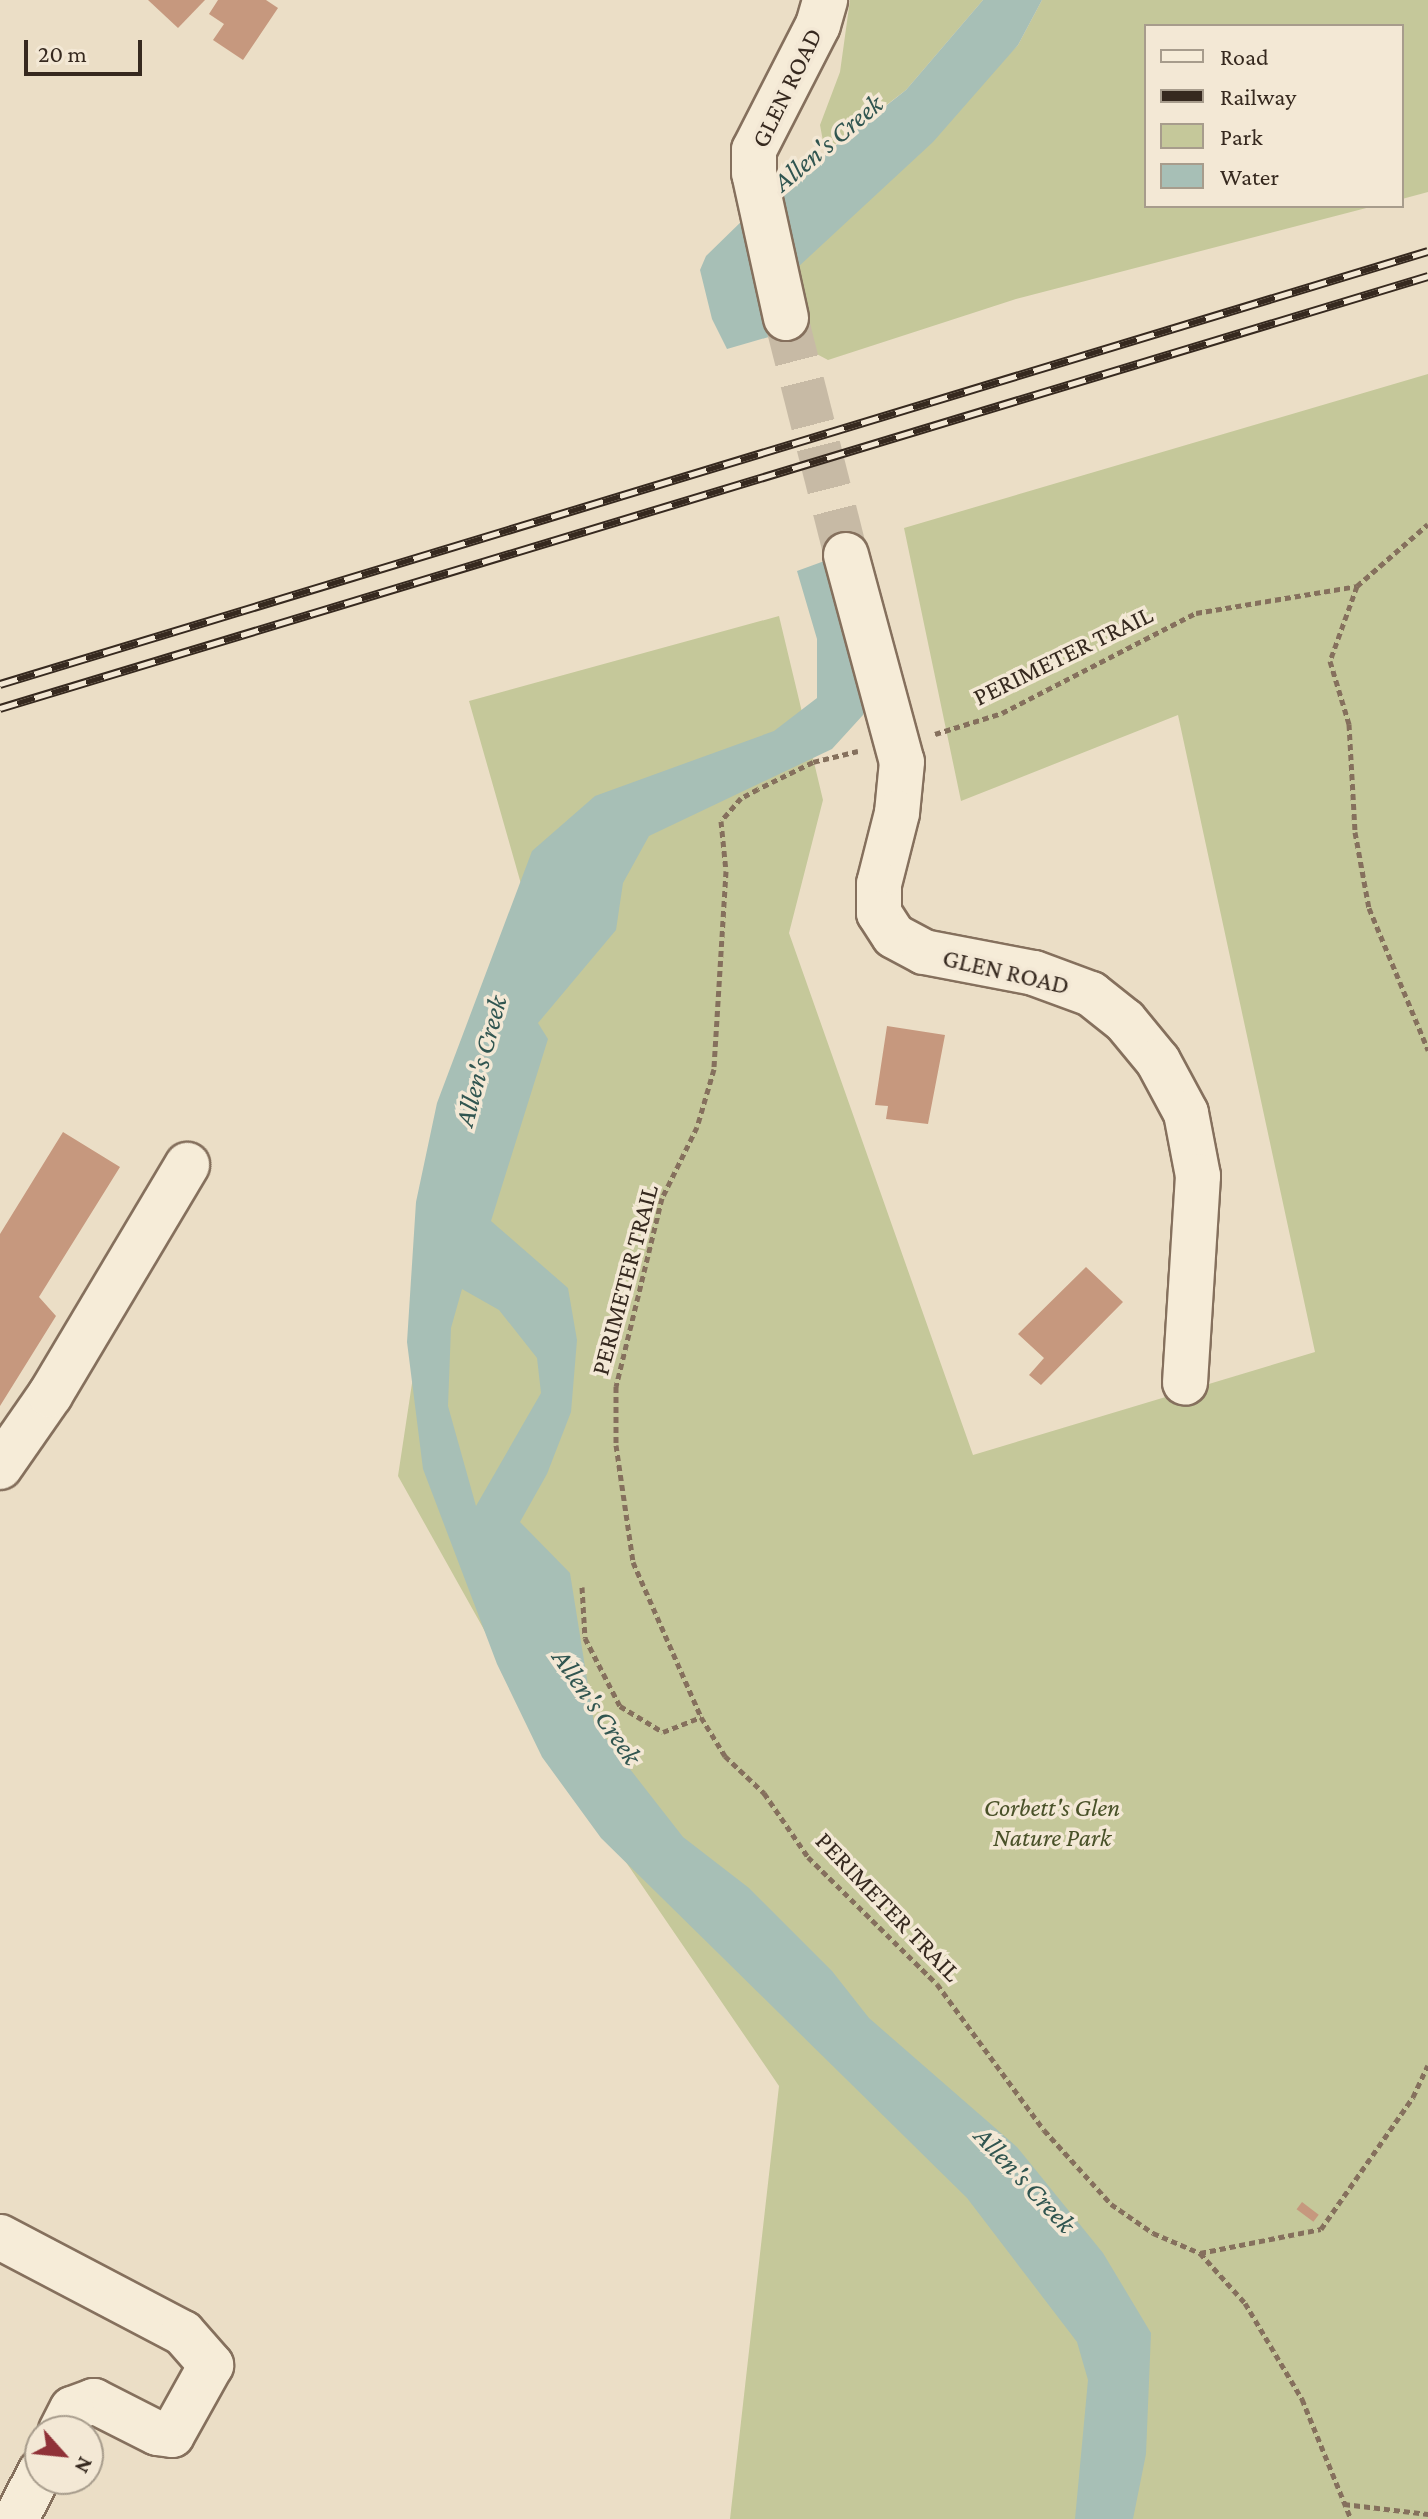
<!DOCTYPE html>
<html>
<head>
<meta charset="utf-8">
<style>
  body { margin:0 }
  #map { position:relative; width:1428px; height:2519px; overflow:hidden; background:#ebdec6; font-family:"Crimson Pro",serif }
  div>[style] { position:absolute }
  .green>* { inset:0; background:#c5c89a }
  .water>* { inset:0; background:#a7bfb6 }
  .building>* { inset:0; background:#c6987e; transform-origin:0 0 }
  .minor-tunnel>* { height:44px; margin-top:-22px; transform-origin:0; background:repeating-linear-gradient(90deg,#c7baa5 0 44px,transparent 0 66px) }
  .path>* { height:5px; margin-top:-2.5px; transform-origin:0; background:repeating-linear-gradient(90deg,#85705d 0 6px,transparent 0 10px) }
  .roads { filter:drop-shadow(2px 0 #85705d) drop-shadow(-2px 0 #85705d) drop-shadow(0 2px #85705d) drop-shadow(0 -2px #85705d) }
  .minor>* { height:44px; margin:-22px; padding:0 22px; transform-origin:22px; border-radius:22px; background:#f6ecd8 }
  .rail>* { height:9px; margin-top:-4.5px; transform-origin:0; background:repeating-linear-gradient(90deg,#f3e8d5 0 18px,#36291f 0 36px); box-sizing:border-box; border-block:2px solid #36291f }
  span { translate:-50% -50%; white-space:nowrap; text-align:center; line-height:1.15; -webkit-text-stroke:7px #f3e8d5; paint-order:stroke }
  .street-label { font-size:26px; color:#36291f }
  .park-label { font-size:26px; color:#495128; font-style:italic }
  .water-label { font-size:28px; color:#305550; font-style:italic }
  .legend { position:absolute; left:1144px; top:24px; width:260px; height:184px; box-sizing:border-box; background:#f3e8d5; border:2px solid #a79c8c; margin:0; padding:10px 14px; list-style:none; font-size:24px; color:#36291f }
  .legend li { display:flex; align-items:center; gap:16px; height:40px }
  .legend b { width:40px; border:2px solid #a79c8c }
  .north { position:absolute; left:24px; top:2415px; width:80px; height:80px; box-sizing:border-box; background:#f3e8d5; border:2px solid #a79c8c; border-radius:50%; rotate:117deg; font-size:22px; font-weight:700; line-height:32px; text-align:center; color:#36291f }
  .north::after { content:''; display:block; margin:auto; width:28px; height:36px; background:#8f3137; clip-path:polygon(50% 0,100% 100%,50% 72%,0 100%) }
  .scale { position:absolute; left:24px; top:40px; width:118px; height:36px; box-sizing:border-box; border:4px solid #36291f; border-top:0; padding-left:10px; font-size:24px; line-height:28px; white-space:nowrap; color:#36291f; -webkit-text-stroke:6px #f3e8d5; paint-order:stroke }
</style>
</head>
<body>
<div id="map">
  <div class="green">
    <i style="clip-path:polygon(850px 0,983px 0,906px 90px,825px 152px,820px 125px,840px 72px)"></i>
    <i style="clip-path:polygon(1042px 0,1428px 0,1428px 192px,1402px 199px,1402px 26px,1146px 26px,1146px 206px,1374px 206px,1016px 299px,828px 360px,779px 334px,768px 291px,1018px 45px)"></i>
    <i style="clip-path:polygon(1428px 374px,1428px 2519px,730px 2519px,779px 2086px,561px 1767px,398px 1476px,442px 1185px,523px 891px,469px 701px,779px 616px,823px 800px,789px 933px,973px 1455px,1315px 1352px,1178px 715px,961px 801px,904px 528px)"></i>
  </div>
  <div class="water">
    <i style="clip-path:polygon(983px 0,1042px 0,1018px 45px,933px 142px,770px 293px,779px 334px,727px 349px,712px 319px,700px 270px,706px 256px,747px 216px,906px 90px)"></i>
    <i style="clip-path:polygon(evenodd,838px 556px,869px 685px,863px 715px,832px 749px,649px 836px,623px 883px,616px 930px,538px 1023px,548px 1039px,491px 1221px,568px 1288px,577px 1340px,571px 1412px,547px 1474px,520px 1522px,570px 1573px,594px 1723px,683px 1837px,749px 1888px,832px 1971px,869px 2018px,1017px 2147px,1103px 2253px,1151px 2333px,1146px 2454px,1133px 2519px,1075px 2519px,1088px 2380px,1077px 2342px,967px 2198px,601px 1838px,542px 1757px,497px 1664px,423px 1469px,407px 1342px,416px 1202px,437px 1103px,532px 851px,595px 796px,774px 731px,817px 698px,817px 639px,797px 571px,838px 556px,462px 1289px,499px 1310px,537px 1358px,541px 1393px,476px 1506px,448px 1406px,451px 1328px,462px 1289px)"></i>
  </div>
  <div class="building">
    <i style="clip-path:polygon(148px 0,205px 0,178px 28px)"></i>
    <i style="clip-path:polygon(218px 0,266px 0,278px 8px,243px 60px,213px 40px,224px 24px,209px 14px)"></i>
    <i style="clip-path:polygon(887px 1026px,945px 1035px,928px 1124px,886px 1119px,888px 1106px,875px 1105px)"></i>
    <i style="clip-path:polygon(63px 1132px,120px 1167px,39px 1297px,56px 1316px,0 1406px,0 1234px)"></i>
    <i style="clip-path:polygon(1086px 1267px,1123px 1302px,1041px 1385px,1029px 1375px,1044px 1358px,1018px 1334px)"></i>
    <i style="left:1302px;top:2202px;width:21px;height:9px;rotate:37deg"></i>
  </div>
  <div class="minor-tunnel">
    <i style="left:786px;top:318px;width:244px;rotate:75.8deg"></i>
  </div>
  <div class="path">
    <i style="left:1357px;top:586px;width:80px;rotate:109.8deg"></i>
    <i style="left:1330px;top:661px;width:66px;rotate:73.2deg"></i>
    <i style="left:1349px;top:724px;width:108px;rotate:86.8deg"></i>
    <i style="left:1355px;top:832px;width:77px;rotate:79.6deg"></i>
    <i style="left:1369px;top:908px;width:154px;rotate:67.4deg"></i>
    <i style="left:935px;top:734px;width:70px;rotate:-17.4deg"></i>
    <i style="left:1002px;top:713px;width:218px;rotate:-27.3deg"></i>
    <i style="left:1196px;top:613px;width:163px;rotate:-9.5deg"></i>
    <i style="left:1357px;top:586px;width:94px;rotate:-41.1deg"></i>
    <i style="left:858px;top:751px;width:46px;rotate:166.3deg"></i>
    <i style="left:813px;top:762px;width:61px;rotate:153.9deg"></i>
    <i style="left:758px;top:789px;width:19px;rotate:152deg"></i>
    <i style="left:741px;top:798px;width:30px;rotate:131deg"></i>
    <i style="left:721px;top:821px;width:50px;rotate:84.3deg"></i>
    <i style="left:726px;top:871px;width:198px;rotate:93.5deg"></i>
    <i style="left:714px;top:1069px;width:60px;rotate:106.3deg"></i>
    <i style="left:697px;top:1127px;width:79px;rotate:116.2deg"></i>
    <i style="left:662px;top:1198px;width:194px;rotate:103.7deg"></i>
    <i style="left:616px;top:1386px;width:59px;rotate:90deg"></i>
    <i style="left:616px;top:1445px;width:118px;rotate:81.7deg"></i>
    <i style="left:633px;top:1562px;width:169px;rotate:66.3deg"></i>
    <i style="left:701px;top:1717px;width:46px;rotate:58.4deg"></i>
    <i style="left:725px;top:1756px;width:54px;rotate:43.5deg"></i>
    <i style="left:764px;top:1793px;width:78px;rotate:55.5deg"></i>
    <i style="left:808px;top:1857px;width:181px;rotate:44.6deg"></i>
    <i style="left:937px;top:1984px;width:181px;rotate:53.8deg"></i>
    <i style="left:1044px;top:2130px;width:100px;rotate:47.8deg"></i>
    <i style="left:1111px;top:2204px;width:51px;rotate:34.6deg"></i>
    <i style="left:1153px;top:2233px;width:51px;rotate:23.1deg"></i>
    <i style="left:1200px;top:2253px;width:67px;rotate:48deg"></i>
    <i style="left:1245px;top:2303px;width:112px;rotate:59.3deg"></i>
    <i style="left:1302px;top:2399px;width:130px;rotate:67.8deg"></i>
    <i style="left:582px;top:1587px;width:51px;rotate:86.6deg"></i>
    <i style="left:585px;top:1638px;width:76px;rotate:62.8deg"></i>
    <i style="left:620px;top:1706px;width:50px;rotate:31.2deg"></i>
    <i style="left:663px;top:1732px;width:41px;rotate:-21.5deg"></i>
    <i style="left:1200px;top:2253px;width:123px;rotate:-11.2deg"></i>
    <i style="left:1321px;top:2229px;width:161px;rotate:-55.1deg"></i>
    <i style="left:1413px;top:2097px;width:35px;rotate:-65deg"></i>
    <i style="left:1344px;top:2504px;width:85px;rotate:6.8deg"></i>
  </div>
  <div class="roads">
    <div class="minor">
      <i style="left:786px;top:318px;width:148px;rotate:-102.4deg"></i>
      <i style="left:754px;top:173px;width:23px;rotate:-90deg"></i>
      <i style="left:754px;top:150px;width:140px;rotate:-62.9deg"></i>
      <i style="left:818px;top:25px;width:26px;rotate:-74deg"></i>
      <i style="left:846px;top:555px;width:214px;rotate:74.9deg"></i>
      <i style="left:902px;top:762px;width:51px;rotate:95.6deg"></i>
      <i style="left:897px;top:813px;width:73px;rotate:104.2deg"></i>
      <i style="left:879px;top:884px;width:29px;rotate:90deg"></i>
      <i style="left:879px;top:913px;width:27px;rotate:57deg"></i>
      <i style="left:894px;top:936px;width:34px;rotate:28deg"></i>
      <i style="left:924px;top:952px;width:112px;rotate:10.8deg"></i>
      <i style="left:1034px;top:973px;width:61px;rotate:20.2deg"></i>
      <i style="left:1091px;top:994px;width:43px;rotate:38.5deg"></i>
      <i style="left:1125px;top:1021px;width:52px;rotate:50.5deg"></i>
      <i style="left:1158px;top:1061px;width:59px;rotate:61.7deg"></i>
      <i style="left:1186px;top:1113px;width:64px;rotate:79.2deg"></i>
      <i style="left:1198px;top:1176px;width:207px;rotate:93.6deg"></i>
      <i style="left:0;top:1467px;width:88px;rotate:-55.2deg"></i>
      <i style="left:50px;top:1395px;width:268px;rotate:-59.2deg"></i>
      <i style="left:0;top:2237px;width:207px;rotate:27.7deg"></i>
      <i style="left:183px;top:2333px;width:43px;rotate:48.8deg"></i>
      <i style="left:211px;top:2365px;width:80px;rotate:119.1deg"></i>
      <i style="left:172px;top:2435px;width:15px;rotate:-172deg"></i>
      <i style="left:157px;top:2433px;width:71px;rotate:-153.1deg"></i>
      <i style="left:94px;top:2401px;width:23px;rotate:160deg"></i>
      <i style="left:72px;top:2409px;width:25px;rotate:117deg"></i>
      <i style="left:16px;top:2519px;width:53px;rotate:-62.9deg"></i>
    </div>
  </div>
  <div class="rail">
    <i style="left:0;top:684px;width:1492px;rotate:-16.87deg"></i>
    <i style="left:0;top:708px;width:1492px;rotate:-16.83deg"></i>
  </div>
  <div class="street-label">
    <span style="left:787px;top:88px;rotate:-64deg">GLEN ROAD</span>
    <span style="left:1063px;top:656px;rotate:-26deg">PERIMETER TRAIL</span>
    <span style="left:1006px;top:972px;rotate:13deg">GLEN ROAD</span>
    <span style="left:625px;top:1280px;rotate:-75deg">PERIMETER TRAIL</span>
    <span style="left:888px;top:1907px;rotate:46deg">PERIMETER TRAIL</span>
  </div>
  <div class="park-label">
    <span style="left:1052px;top:1823px">Corbett's Glen<br>Nature Park</span>
  </div>
  <div class="water-label">
    <span style="left:828px;top:143px;rotate:-40deg">Allen's Creek</span>
    <span style="left:481px;top:1061px;rotate:-75deg">Allen's Creek</span>
    <span style="left:597px;top:1707px;rotate:55deg">Allen's Creek</span>
    <span style="left:1025px;top:2180px;rotate:47deg">Allen's Creek</span>
  </div>
  <ul class="legend">
  <li><b style="height:10px;background:#f6ecd8"></b>Road</li>
  <li><b style="height:10px;background:#36291f"></b>Railway</li>
  <li><b style="height:22px;background:#c5c89a"></b>Park</li>
  <li><b style="height:22px;background:#a7bfb6"></b>Water</li>
  </ul>
  <div class="north">N</div>
  <div class="scale">20 m</div>
</div>
</body>
</html>
